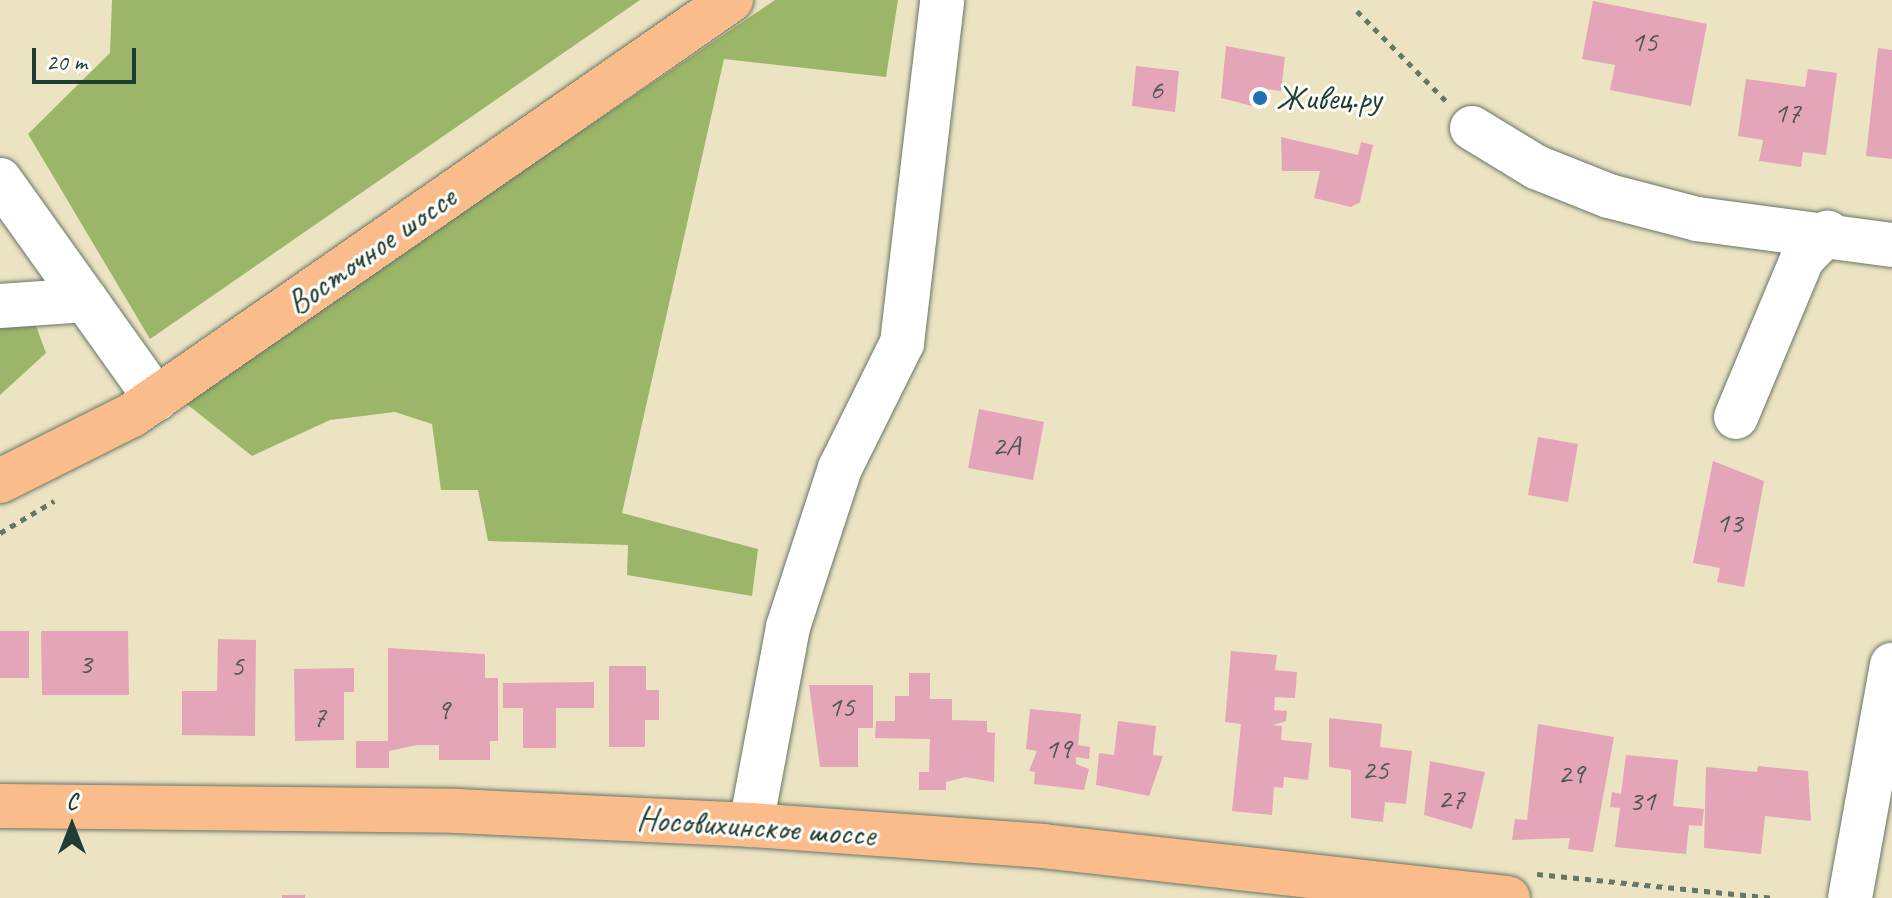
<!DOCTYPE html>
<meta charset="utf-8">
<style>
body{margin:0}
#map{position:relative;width:1892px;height:898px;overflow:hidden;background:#ece3c3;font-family:Caveat,sans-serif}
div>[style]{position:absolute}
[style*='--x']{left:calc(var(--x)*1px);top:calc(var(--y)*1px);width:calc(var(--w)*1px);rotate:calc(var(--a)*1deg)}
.forest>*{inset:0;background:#9bb668}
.building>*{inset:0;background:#e4a5b9}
.path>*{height:5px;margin-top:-2.5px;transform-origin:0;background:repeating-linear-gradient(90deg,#677766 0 6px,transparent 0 12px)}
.roads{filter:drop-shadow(0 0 2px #677766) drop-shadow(0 0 2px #677766)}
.minor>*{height:44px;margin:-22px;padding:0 22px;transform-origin:22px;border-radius:22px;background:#fff}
.major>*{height:44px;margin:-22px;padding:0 22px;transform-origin:22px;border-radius:22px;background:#fabc8b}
.dots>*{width:22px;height:22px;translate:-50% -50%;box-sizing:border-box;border:4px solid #fdfcf7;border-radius:50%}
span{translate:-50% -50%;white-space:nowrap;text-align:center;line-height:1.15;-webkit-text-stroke:6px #fdfcf7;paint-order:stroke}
.number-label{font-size:30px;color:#505755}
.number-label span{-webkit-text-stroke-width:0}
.poi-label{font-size:34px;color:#1f3d34}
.left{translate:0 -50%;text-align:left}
.street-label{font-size:34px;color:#1f3d34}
.north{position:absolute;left:32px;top:786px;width:80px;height:80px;-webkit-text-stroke:6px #fdfcf7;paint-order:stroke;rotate:0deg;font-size:22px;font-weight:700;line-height:32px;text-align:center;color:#1f3d34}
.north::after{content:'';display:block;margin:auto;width:28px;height:36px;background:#1f3d34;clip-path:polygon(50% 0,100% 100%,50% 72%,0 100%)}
.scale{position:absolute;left:32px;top:48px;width:104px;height:36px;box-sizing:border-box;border:4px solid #1f3d34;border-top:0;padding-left:10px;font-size:24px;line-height:28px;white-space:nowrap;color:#1f3d34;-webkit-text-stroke:6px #fdfcf7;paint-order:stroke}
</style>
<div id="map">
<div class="forest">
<div style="clip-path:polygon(112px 0,640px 0,150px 339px,28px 134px,110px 53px)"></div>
<div style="clip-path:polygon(775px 0,898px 0,886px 77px,724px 59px,622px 513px,758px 549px,752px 596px,627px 575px,628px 545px,488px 541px,478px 490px,441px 490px,432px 424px,395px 412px,330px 420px,252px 456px,183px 401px)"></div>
<div style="clip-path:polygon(36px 326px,46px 353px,0 395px,0 328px)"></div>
</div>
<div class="building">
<div style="clip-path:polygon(1593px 1px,1707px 24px,1691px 106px,1610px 90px,1615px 65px,1582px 59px)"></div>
<div style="clip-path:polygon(1226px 46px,1285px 57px,1281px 91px,1266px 89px,1264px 109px,1221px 98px)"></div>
<div style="clip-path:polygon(1878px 48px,1892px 50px,1892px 159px,1866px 156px)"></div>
<div style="clip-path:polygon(1136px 66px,1179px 71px,1175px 112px,1132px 106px)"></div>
<div style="clip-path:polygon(1808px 69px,1837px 73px,1826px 155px,1803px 152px,1801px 167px,1759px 161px,1763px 140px,1738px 136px,1746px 79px,1805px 87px)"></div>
<div style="clip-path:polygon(1281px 137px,1358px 155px,1361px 142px,1373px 145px,1360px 202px,1351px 207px,1314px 198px,1320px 171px,1282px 171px)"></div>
<div style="clip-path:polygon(979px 409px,1044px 422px,1033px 480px,968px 468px)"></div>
<div style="clip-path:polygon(1538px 437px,1578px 444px,1568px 502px,1528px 495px)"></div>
<div style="clip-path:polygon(1713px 461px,1764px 481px,1744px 587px,1717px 582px,1720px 568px,1693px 563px)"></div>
<div style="clip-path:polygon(0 631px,29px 631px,29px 678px,0 678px)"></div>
<div style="clip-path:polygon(41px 631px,128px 631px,129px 695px,42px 695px)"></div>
<div style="clip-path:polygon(218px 639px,256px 640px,255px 736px,182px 735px,182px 691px,217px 691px)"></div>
<div style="clip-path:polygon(388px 648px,485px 654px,485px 678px,498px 678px,498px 741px,490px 741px,490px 760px,439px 760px,439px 745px,417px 745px,389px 751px,389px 768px,356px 768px,356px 741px,388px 741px)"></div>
<div style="clip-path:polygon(1231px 651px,1277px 655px,1275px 670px,1297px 672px,1295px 698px,1275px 697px,1274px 710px,1287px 711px,1286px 721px,1273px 725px,1282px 726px,1281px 740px,1312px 743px,1308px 780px,1284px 777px,1283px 788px,1274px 787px,1272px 815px,1232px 811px,1241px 724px,1225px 722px)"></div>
<div style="clip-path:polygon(609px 666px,646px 666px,646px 690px,659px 690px,659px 720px,645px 720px,645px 747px,609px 747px)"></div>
<div style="clip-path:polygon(354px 668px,354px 692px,344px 692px,344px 740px,295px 741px,294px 669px)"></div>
<div style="clip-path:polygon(909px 673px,930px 673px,930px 699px,952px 699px,952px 720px,987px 721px,987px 732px,995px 733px,994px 782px,965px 777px,946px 782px,946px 790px,919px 790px,919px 772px,929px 772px,930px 739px,875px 738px,876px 721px,895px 721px,895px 696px,909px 696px)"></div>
<div style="clip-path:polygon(594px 682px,594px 708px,556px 708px,556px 748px,523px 748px,523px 708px,503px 708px,503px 683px)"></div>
<div style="clip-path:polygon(809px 685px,873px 685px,873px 728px,858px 728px,858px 767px,820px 767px)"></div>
<div style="clip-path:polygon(1030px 709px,1081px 714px,1078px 745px,1090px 747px,1089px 759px,1076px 757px,1076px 764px,1089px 769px,1084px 790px,1034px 784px,1035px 772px,1029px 771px,1037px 751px,1026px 749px)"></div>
<div style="clip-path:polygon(1329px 718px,1382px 724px,1380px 747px,1412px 751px,1406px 804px,1385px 802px,1383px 822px,1351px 818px,1351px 770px,1329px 767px)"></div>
<div style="clip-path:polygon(1118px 721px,1156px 726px,1153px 755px,1163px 756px,1149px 796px,1096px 785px,1099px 753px,1114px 755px)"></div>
<div style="clip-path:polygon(1538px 724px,1614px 737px,1593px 852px,1568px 849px,1570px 838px,1512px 840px,1515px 819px,1527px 820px)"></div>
<div style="clip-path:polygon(1626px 755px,1678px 760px,1673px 806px,1704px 809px,1702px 826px,1689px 825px,1686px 854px,1615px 847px,1620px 808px,1610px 807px,1612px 792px,1621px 794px)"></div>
<div style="clip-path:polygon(1430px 761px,1485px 772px,1472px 829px,1424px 815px)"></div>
<div style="clip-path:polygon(1758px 766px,1808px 771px,1811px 821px,1765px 816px,1761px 854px,1704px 848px,1706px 767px,1757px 772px)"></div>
<div style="clip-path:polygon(282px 895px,305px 895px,305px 898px,282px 898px)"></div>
</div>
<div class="path">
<div style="--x:1357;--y:11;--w:127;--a:45.3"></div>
<div style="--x:0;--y:533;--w:63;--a:-30.7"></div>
<div style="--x:1537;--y:874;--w:236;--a:5.8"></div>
</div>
<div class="roads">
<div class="minor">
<div style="--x:1472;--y:128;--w:75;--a:31.4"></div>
<div style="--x:1536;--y:167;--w:79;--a:21.7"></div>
<div style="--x:1609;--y:196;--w:91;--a:14.6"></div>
<div style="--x:1697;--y:219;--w:197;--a:7.6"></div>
<div style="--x:0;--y:180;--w:269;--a:54.5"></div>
<div style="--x:0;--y:306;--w:86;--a:-4"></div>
<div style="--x:1736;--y:417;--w:171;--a:-67.3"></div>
<div style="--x:1802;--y:259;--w:37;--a:-46"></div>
<div style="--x:751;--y:825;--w:201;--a:-79.4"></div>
<div style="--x:788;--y:627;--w:167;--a:-71.9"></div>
<div style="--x:840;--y:468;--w:140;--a:-63.6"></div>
<div style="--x:902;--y:343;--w:345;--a:-83.3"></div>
<div style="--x:1850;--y:898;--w:237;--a:-79.8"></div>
</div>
<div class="major">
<div style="--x:0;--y:481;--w:148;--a:-26.6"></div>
<div style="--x:132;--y:415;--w:729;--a:-34.72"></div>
<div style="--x:0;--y:806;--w:456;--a:0.6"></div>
<div style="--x:456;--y:811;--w:295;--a:2.7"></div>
<div style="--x:751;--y:825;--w:293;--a:4.1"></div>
<div style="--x:1043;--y:846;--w:468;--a:6.4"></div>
</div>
</div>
<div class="dots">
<div style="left:1260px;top:98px;background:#1f6fb2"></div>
</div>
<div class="number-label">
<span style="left:1644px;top:41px">15</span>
<span style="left:1156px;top:89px">6</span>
<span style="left:1787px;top:112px">17</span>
<span style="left:1006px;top:445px">2А</span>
<span style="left:1729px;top:522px">13</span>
<span style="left:85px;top:663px">3</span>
<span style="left:237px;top:665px">5</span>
<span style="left:841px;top:706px">15</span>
<span style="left:443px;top:709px">9</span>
<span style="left:319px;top:716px">7</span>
<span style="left:1058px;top:748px">19</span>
<span style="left:1375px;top:769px">25</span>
<span style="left:1571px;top:773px">29</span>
<span style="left:1451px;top:798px">27</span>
<span style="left:1642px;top:800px">31</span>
</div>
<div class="poi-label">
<span class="left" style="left:1276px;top:98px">Живец.ру</span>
</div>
<div class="street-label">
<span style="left:371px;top:250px;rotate:-35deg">Восточное шоссе</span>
<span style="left:756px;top:826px;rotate:4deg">Носовихинское шоссе</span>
</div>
<div class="north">С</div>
<div class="scale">20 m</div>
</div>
